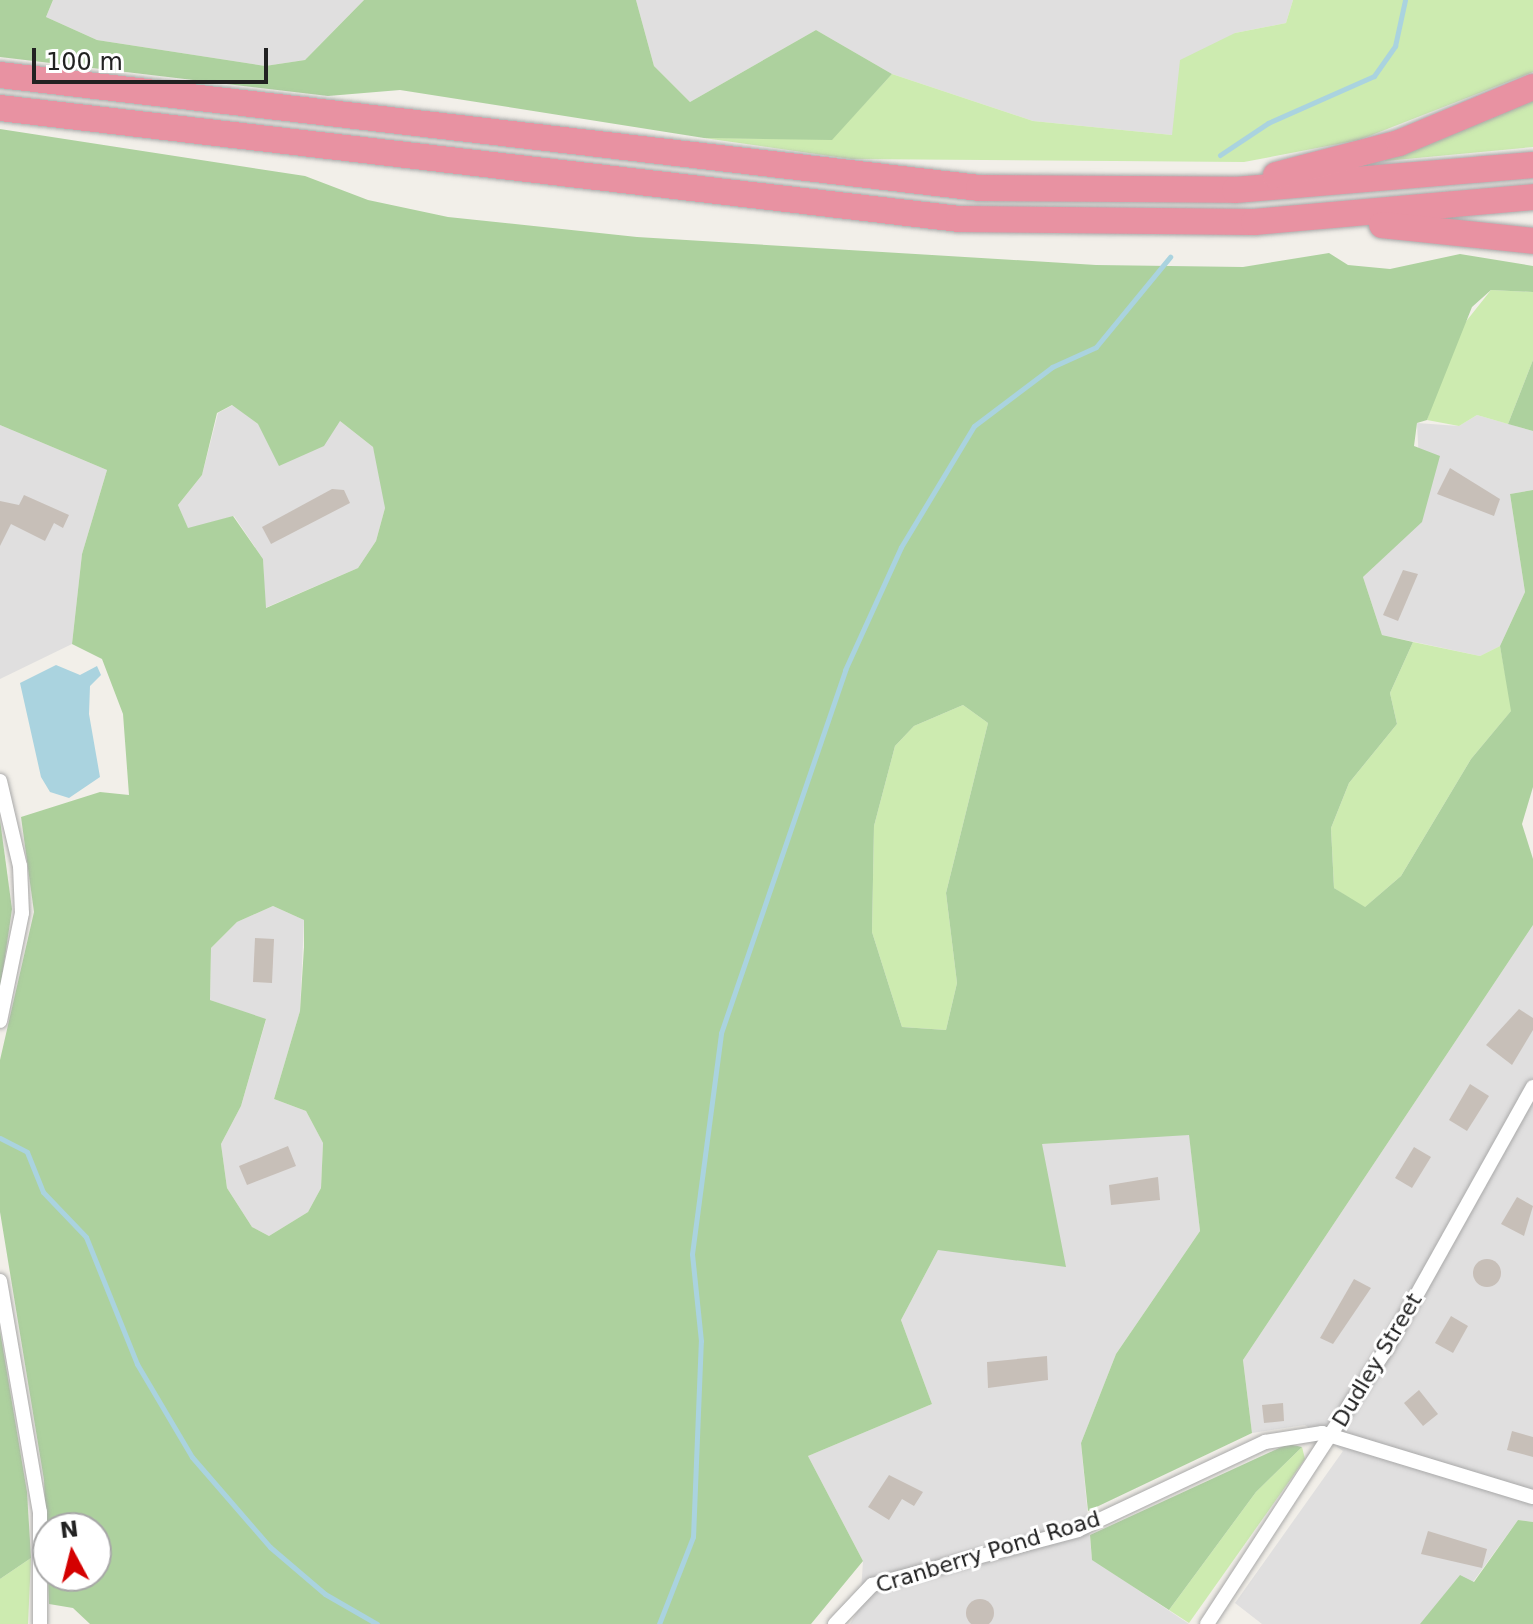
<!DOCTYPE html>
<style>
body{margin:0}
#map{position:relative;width:1533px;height:1624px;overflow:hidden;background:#f2efe9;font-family:"DejaVu Sans",sans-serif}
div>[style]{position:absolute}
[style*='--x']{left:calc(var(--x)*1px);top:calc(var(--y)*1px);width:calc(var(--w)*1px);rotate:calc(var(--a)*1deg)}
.residential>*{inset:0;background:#e0dfdf}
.grass>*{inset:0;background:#cdebb0}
.forest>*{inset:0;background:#add19e}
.water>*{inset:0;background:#aad3df}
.stream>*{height:5px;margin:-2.5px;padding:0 2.5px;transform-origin:2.5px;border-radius:2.5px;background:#aad3df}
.building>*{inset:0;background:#c7bfb8}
.round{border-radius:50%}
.roads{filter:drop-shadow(0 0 2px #a9a9a9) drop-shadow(0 0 2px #a9a9a9)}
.minor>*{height:14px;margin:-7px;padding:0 7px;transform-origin:7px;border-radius:7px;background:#fff}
.motorway>*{height:26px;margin:-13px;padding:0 13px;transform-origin:13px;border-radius:13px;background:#e892a2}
span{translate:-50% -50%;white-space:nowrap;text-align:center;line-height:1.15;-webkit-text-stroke:6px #fff;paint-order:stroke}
.street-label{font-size:22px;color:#222}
.north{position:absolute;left:32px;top:1512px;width:80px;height:80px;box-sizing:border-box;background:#fff;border:2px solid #a7a7a7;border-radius:50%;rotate:353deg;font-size:22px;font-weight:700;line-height:32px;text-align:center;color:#222}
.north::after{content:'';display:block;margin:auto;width:28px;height:36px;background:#d40000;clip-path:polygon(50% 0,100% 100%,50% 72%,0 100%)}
.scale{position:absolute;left:32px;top:48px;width:236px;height:36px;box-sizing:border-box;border:4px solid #222;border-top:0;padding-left:10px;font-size:24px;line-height:28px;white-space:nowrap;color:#222;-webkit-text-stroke:6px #fff;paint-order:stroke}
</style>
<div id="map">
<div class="residential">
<div style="clip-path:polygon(53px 0,364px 0,305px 60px,265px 66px,97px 40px,46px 17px)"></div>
<div style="clip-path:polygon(636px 0,1293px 0,1286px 23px,1235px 33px,1172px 135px,1033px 121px,892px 74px,816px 30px,690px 102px,654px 66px)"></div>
<div style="clip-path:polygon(233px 405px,258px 424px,340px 421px,373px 447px,382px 474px,385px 508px,376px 541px,358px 568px,265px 608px,263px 559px,234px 516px,188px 529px,178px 505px,202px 475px,218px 413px)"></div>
<div style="clip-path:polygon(1477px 415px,1533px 431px,1533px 490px,1510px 494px,1525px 592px,1500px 646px,1480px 656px,1382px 635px,1363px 577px,1422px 521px,1417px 423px,1459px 426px)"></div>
<div style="clip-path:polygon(0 425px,107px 470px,82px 554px,72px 644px,0 679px)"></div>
<div style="clip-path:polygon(273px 906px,304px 920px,300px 1011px,274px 1099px,306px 1111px,323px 1143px,321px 1188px,308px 1212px,269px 1236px,252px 1227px,227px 1188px,221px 1144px,241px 1106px,266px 1020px,210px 1000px,211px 948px,237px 922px)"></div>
<div style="clip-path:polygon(1533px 925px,1533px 1522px,1518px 1520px,1473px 1582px,1421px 1624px,1262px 1624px,1235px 1603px,1343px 1451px,1305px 1425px,1252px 1433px,1243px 1360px)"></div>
<div style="clip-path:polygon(1189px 1134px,1200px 1231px,1116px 1354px,1081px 1443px,1092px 1559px,1189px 1624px,850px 1624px,860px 1607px,863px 1561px,808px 1456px,932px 1404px,901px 1320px,938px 1250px,1041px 1144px)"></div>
</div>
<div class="grass">
<div style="clip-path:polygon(1293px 0,1533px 0,1533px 72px,1359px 140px,1244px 162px,851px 159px,704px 138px,832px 139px,892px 74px,1033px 121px,1172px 135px,1180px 60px,1235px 33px,1286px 23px)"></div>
<div style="clip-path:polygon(1533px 97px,1533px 147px,1385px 161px,1386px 158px)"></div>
<div style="clip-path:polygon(1491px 290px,1533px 292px,1533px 360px,1508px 424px,1477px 415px,1459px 426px,1427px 420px,1456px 334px)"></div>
<div style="clip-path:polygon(1413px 642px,1480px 656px,1500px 646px,1512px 710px,1471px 759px,1401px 876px,1364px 908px,1334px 888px,1331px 828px,1349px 783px,1397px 724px,1390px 693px)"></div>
<div style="clip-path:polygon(963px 705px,988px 723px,946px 893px,957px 983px,946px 1030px,902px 1027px,872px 932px,874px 826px,895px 746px,914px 726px)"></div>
<div style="clip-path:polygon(1302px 1447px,1305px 1459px,1189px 1623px,1169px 1610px,1256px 1492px)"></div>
<div style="clip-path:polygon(31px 1558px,28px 1624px,0 1624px,0 1579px)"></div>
</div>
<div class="forest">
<div style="clip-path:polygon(0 0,53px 0,46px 17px,97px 40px,265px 66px,305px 60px,364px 0,636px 0,654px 66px,690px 102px,816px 30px,892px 74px,832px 140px,704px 138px,400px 90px,328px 96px,0 57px)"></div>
<div style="clip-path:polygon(evenodd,0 129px,305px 176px,368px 200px,448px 217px,637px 237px,1096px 265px,1243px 267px,1329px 253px,1348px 265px,1390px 269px,1460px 254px,1533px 266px,1533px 292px,1491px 290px,1472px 307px,1427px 420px,1417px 423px,1414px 446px,1440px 456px,1422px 522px,1363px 577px,1382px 635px,1413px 642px,1390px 693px,1397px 724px,1349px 783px,1331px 828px,1334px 888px,1365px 907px,1401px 876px,1471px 759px,1511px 711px,1500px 646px,1525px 592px,1510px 494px,1533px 490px,1533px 787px,1522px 824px,1533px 859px,1533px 925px,1243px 1360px,1252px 1433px,1088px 1511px,1081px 1443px,1116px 1354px,1200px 1231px,1189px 1135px,1042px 1144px,1066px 1267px,938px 1250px,901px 1320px,932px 1404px,808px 1456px,863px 1561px,811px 1624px,90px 1624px,73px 1608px,49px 1604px,44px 1480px,0 1212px,0 1060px,34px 912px,21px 817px,100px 792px,129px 795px,123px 714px,102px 659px,72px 644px,82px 554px,107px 470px,0 425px,0 129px,232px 405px,258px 424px,279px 466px,324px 446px,340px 421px,373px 447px,385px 508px,376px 541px,358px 568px,266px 608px,263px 559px,233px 516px,188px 528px,178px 505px,202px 475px,217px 413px,232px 405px,0 129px,963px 705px,988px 723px,946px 893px,957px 983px,946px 1030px,902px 1027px,872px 932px,874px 826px,895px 746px,914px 726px,963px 705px,0 129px,273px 906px,304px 920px,304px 947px,300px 1011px,274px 1099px,306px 1111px,323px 1143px,321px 1188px,308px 1212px,269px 1236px,252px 1227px,227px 1188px,221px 1144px,241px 1106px,266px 1019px,210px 1000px,211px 948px,237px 922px,273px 906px,0 129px,48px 1528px,96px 1528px,96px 1576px,48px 1576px,48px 1528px)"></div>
<div style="clip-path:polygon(1533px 360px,1533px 431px,1508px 424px)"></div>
<div style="clip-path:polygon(0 820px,12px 909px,0 991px)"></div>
<div style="clip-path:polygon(0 1331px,27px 1492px,31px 1558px,0 1579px)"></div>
<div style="clip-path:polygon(1288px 1444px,1302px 1447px,1256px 1492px,1169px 1610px,1092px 1560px,1090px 1535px)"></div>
<div style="clip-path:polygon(1518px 1520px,1533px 1522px,1533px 1624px,1420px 1624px,1460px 1575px,1474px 1582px)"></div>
</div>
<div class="water">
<div style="clip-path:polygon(56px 665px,80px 675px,97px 666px,101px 675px,90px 686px,89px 714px,100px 777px,69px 798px,50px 792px,41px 777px,20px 683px)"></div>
</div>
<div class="stream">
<div style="--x:1220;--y:155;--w:58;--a:-33.7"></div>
<div style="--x:1268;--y:123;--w:116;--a:-23.9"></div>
<div style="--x:1374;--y:76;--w:37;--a:-55"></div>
<div style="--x:1395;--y:46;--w:47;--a:-77.7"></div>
<div style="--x:0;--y:1138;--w:30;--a:27"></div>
<div style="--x:27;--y:1152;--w:43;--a:68.2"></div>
<div style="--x:43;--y:1192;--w:62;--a:46.3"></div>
<div style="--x:86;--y:1237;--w:137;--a:68.1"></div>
<div style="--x:137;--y:1364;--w:108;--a:59.4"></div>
<div style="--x:192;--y:1457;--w:119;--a:49.1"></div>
<div style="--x:270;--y:1547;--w:72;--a:40.5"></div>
<div style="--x:325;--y:1594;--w:60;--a:30"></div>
<div style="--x:659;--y:1624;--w:93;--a:-68.7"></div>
<div style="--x:693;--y:1537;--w:196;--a:-87.7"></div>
<div style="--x:701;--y:1341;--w:87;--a:-95.9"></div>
<div style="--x:692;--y:1254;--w:223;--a:-82.5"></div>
<div style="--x:721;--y:1033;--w:384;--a:-71.1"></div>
<div style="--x:845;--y:670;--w:135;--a:-65.5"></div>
<div style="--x:901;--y:547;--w:141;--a:-58.9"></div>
<div style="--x:974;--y:426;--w:98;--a:-37.1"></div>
<div style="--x:1052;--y:367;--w:48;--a:-24.4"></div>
<div style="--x:1096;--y:347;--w:117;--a:-50.6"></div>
</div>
<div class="building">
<div style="clip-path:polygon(1450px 468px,1500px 499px,1494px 516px,1437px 494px)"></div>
<div style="clip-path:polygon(332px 489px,344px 490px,350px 503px,271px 544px,262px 527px)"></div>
<div style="clip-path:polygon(24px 495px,69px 515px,63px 528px,54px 523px,45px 541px,11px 524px,0 546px,0 501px,19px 505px)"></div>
<div style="clip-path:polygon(1403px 570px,1418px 574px,1398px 621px,1383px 615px)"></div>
<div style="clip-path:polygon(255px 938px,274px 939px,272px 983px,253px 982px)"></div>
<div style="clip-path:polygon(1519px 1009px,1533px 1018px,1533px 1030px,1512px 1065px,1486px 1045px)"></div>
<div style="clip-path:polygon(1470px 1084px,1489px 1096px,1467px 1131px,1449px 1120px)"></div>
<div style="clip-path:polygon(288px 1146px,296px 1166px,247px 1185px,239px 1166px)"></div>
<div style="clip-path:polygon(1414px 1147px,1431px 1157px,1412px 1188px,1395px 1178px)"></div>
<div style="clip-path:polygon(1158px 1177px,1160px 1200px,1111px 1205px,1109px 1185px)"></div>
<div style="clip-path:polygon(1517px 1197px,1533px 1206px,1524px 1236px,1501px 1224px)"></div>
<div class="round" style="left:1473px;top:1259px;width:28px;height:28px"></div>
<div style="clip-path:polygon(1354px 1279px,1371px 1288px,1333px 1344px,1320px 1338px)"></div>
<div style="clip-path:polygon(1451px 1316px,1468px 1326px,1453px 1353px,1435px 1343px)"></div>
<div style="clip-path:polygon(1047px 1356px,1048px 1380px,988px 1388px,987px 1362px)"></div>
<div style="clip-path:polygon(1419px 1390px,1438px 1414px,1423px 1426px,1404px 1403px)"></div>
<div style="clip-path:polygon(1283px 1403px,1284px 1421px,1264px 1423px,1262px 1405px)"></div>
<div style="clip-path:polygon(1512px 1431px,1533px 1437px,1533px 1457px,1507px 1450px)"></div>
<div style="clip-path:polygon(889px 1475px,923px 1492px,914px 1506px,902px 1499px,889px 1520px,868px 1507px)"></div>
<div style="clip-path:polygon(1428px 1531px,1487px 1549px,1482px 1568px,1421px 1554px)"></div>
<div class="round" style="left:966px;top:1599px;width:28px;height:28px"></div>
</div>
<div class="roads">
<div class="minor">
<div style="--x:0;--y:781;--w:87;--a:76.8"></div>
<div style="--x:20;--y:866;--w:47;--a:87.6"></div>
<div style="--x:22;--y:913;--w:110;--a:101.5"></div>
<div style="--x:0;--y:1281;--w:234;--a:80.2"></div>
<div style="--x:40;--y:1512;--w:112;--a:90"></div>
<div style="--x:835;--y:1624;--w:54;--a:-46.5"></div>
<div style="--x:872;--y:1585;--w:213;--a:-14.9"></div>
<div style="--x:1078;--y:1530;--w:207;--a:-25.2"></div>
<div style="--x:1265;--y:1442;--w:58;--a:-9"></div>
<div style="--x:1322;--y:1433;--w:220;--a:16.9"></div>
<div style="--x:1207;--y:1624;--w:330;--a:-56.9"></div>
<div style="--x:1387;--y:1348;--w:299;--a:-60.8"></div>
</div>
<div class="motorway">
<div style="--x:0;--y:75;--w:985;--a:6.58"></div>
<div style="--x:979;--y:188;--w:256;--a:0.4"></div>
<div style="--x:1235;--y:190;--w:299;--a:-4.8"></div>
<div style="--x:0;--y:108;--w:965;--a:6.6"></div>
<div style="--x:959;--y:219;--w:295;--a:0.6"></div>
<div style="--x:1254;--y:222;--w:280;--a:-5.1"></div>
<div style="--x:1276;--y:175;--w:127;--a:-14.6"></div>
<div style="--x:1399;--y:143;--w:145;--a:-22.7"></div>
<div style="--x:1382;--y:225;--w:152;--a:6"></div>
</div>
</div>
<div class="street-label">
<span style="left:1377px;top:1360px;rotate:-59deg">Dudley Street</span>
<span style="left:988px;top:1552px;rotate:-17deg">Cranberry Pond Road</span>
</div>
<div class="north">N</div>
<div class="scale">100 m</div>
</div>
